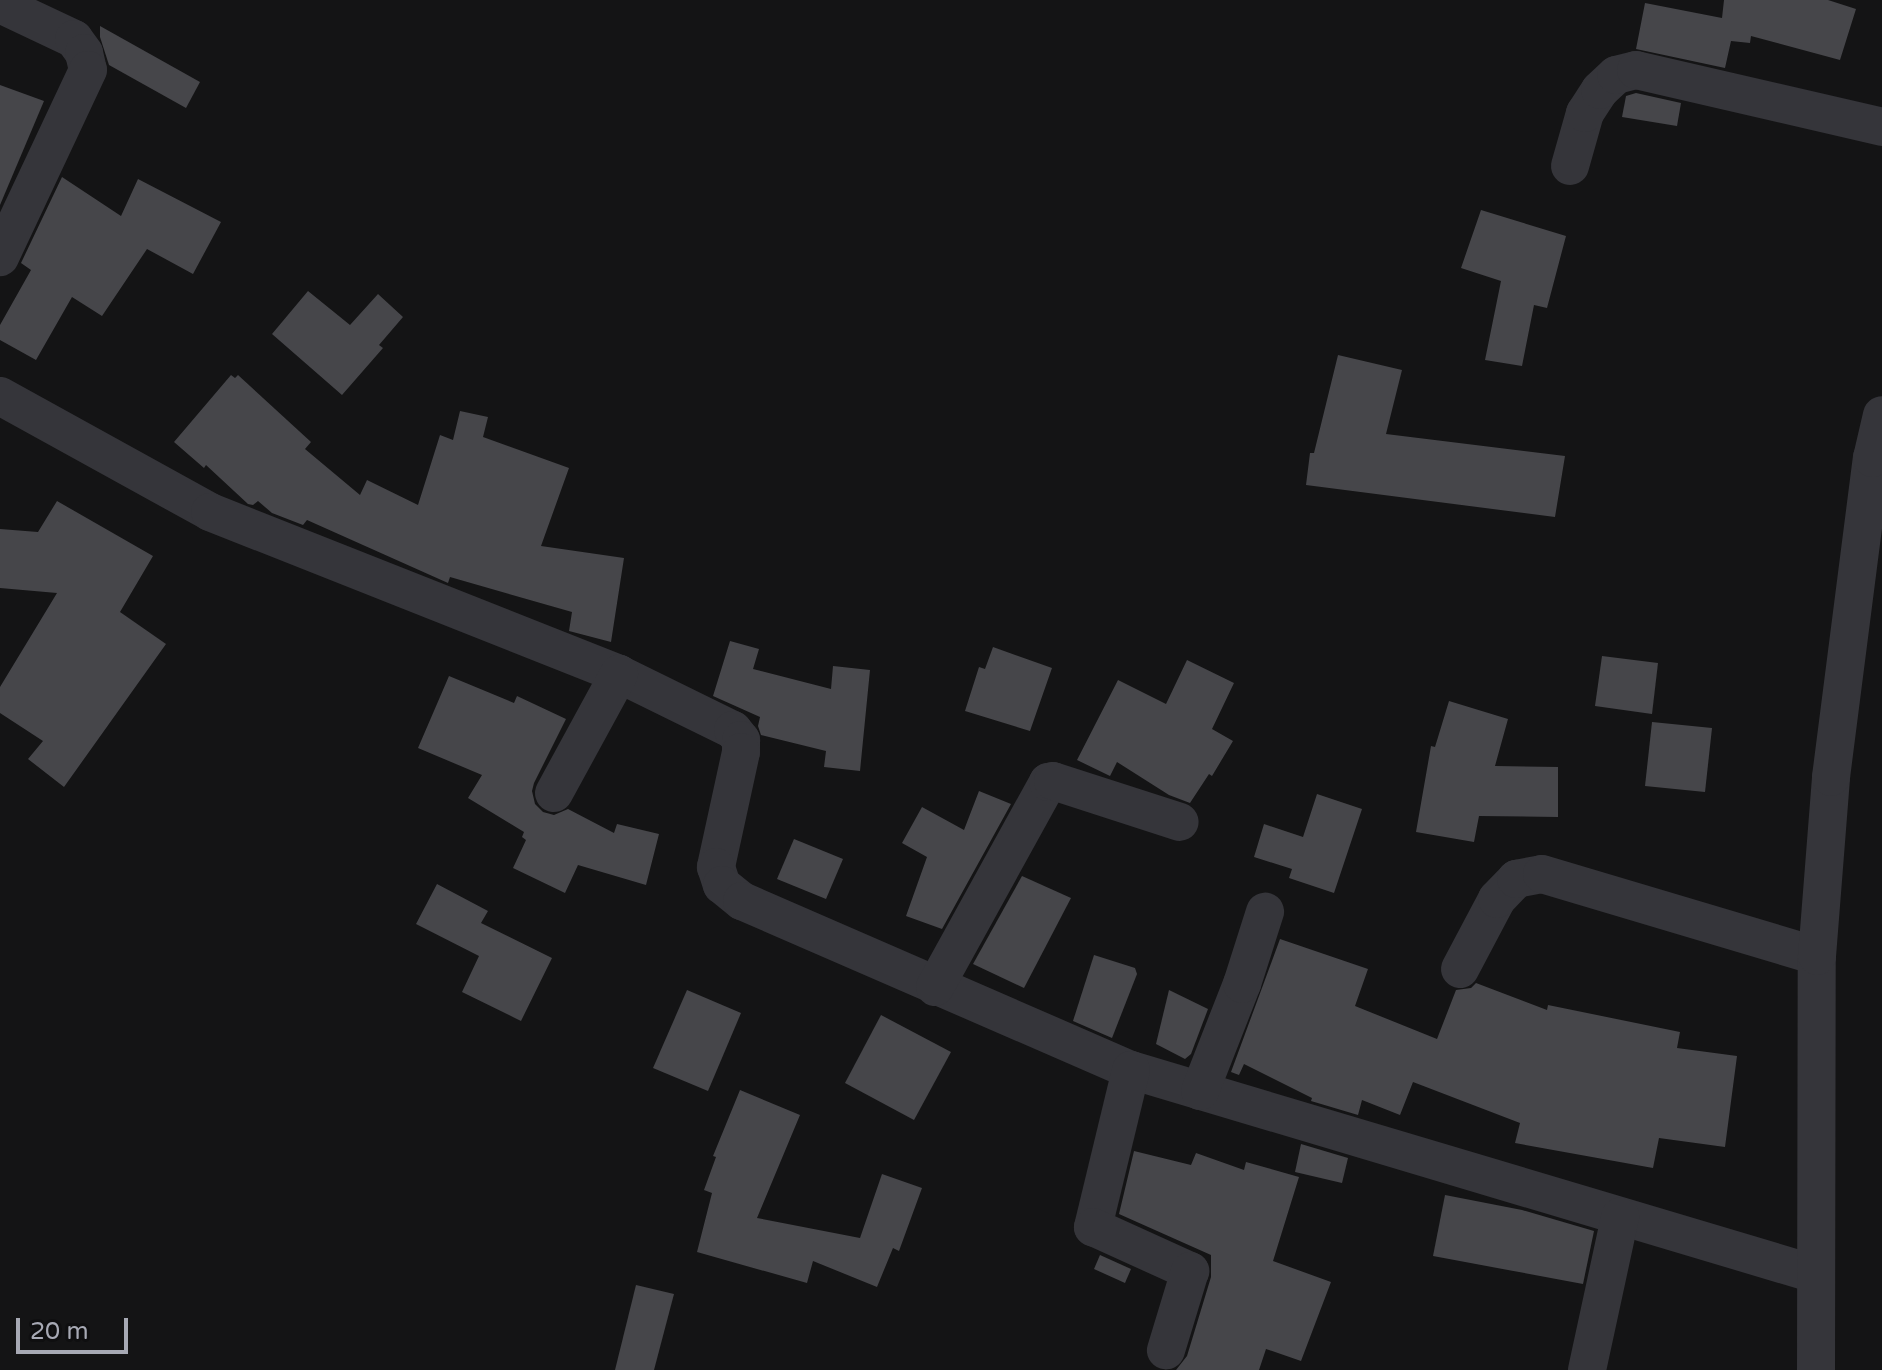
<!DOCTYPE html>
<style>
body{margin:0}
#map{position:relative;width:1882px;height:1370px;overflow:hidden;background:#141415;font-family:"Varela Round",sans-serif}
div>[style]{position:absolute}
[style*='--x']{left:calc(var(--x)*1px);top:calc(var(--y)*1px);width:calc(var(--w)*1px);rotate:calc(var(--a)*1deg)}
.building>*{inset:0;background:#46464a}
.minor>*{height:38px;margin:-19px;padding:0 19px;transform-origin:19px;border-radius:19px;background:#35353a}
span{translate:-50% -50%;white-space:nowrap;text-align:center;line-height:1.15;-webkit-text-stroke:7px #0f0f10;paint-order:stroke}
.scale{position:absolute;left:16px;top:1318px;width:112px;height:36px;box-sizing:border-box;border:4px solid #a7a9b4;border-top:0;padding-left:10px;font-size:24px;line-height:28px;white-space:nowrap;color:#a7a9b4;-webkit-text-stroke:6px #0f0f10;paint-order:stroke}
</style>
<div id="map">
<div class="building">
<div style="clip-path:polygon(1724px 0,1828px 0,1856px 9px,1840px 60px,1751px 36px,1750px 43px,1731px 41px,1725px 68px,1636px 49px,1645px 3px,1722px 18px)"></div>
<div style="clip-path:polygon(100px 26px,200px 82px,186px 108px,109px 65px,100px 37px)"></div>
<div style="clip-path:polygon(0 85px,44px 101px,0 205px)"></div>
<div style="clip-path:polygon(1636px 93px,1681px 103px,1677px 126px,1622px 117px,1626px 96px)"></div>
<div style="clip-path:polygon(62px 177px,121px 216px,138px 179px,221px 222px,193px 274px,147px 249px,102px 316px,72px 297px,36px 360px,0 340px,0 325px,31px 270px,21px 263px)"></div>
<div style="clip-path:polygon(1481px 210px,1566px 236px,1547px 308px,1534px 305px,1522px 366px,1485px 360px,1501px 281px,1461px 268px)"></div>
<div style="clip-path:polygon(308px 291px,350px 325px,378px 294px,403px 317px,379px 345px,383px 348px,342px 395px,272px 334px)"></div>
<div style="clip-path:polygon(1338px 355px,1402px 370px,1386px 434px,1565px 456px,1555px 517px,1306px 485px,1310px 453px,1314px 453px)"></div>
<div style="clip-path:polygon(231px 375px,235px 378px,238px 375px,311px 442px,305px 449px,360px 495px,367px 480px,418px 505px,440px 435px,453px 440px,460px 411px,488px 417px,483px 437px,569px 468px,541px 546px,624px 558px,611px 642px,569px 631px,572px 612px,450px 577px,448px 583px,307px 520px,303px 525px,272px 513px,258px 501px,253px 505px,248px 504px,206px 465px,204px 468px,174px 442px)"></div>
<div style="clip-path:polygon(57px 501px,153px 556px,120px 612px,166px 644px,64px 787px,28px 759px,43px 741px,0 713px,0 687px,57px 593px,0 588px,0 529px,38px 532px)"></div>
<div style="clip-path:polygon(730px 641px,759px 649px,753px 669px,831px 689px,833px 666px,870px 670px,860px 771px,824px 767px,826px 751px,761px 735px,758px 726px,760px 717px,713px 696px)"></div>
<div style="clip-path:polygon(993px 647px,1052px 668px,1030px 731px,965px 711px,979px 667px,985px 669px)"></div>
<div style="clip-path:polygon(1602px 656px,1658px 663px,1652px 714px,1595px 706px)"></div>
<div style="clip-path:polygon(1187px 660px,1234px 683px,1212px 729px,1233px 741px,1212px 776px,1209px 774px,1190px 803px,1169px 795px,1117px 762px,1110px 776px,1077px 760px,1118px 680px,1166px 704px)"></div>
<div style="clip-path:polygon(449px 676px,514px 703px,517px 696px,566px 719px,534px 783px,532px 791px,535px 804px,543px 812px,554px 815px,568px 809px,614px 833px,617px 824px,659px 834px,646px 885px,578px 865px,565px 893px,513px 868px,526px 840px,522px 837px,524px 832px,468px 798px,482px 775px,418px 748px)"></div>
<div style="clip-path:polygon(1449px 701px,1508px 719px,1495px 766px,1558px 767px,1558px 817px,1479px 816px,1474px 842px,1416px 832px,1431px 746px,1435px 747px)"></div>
<div style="clip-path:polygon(1652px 722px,1712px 728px,1705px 792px,1645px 786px)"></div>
<div style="clip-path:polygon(979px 791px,1011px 804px,942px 929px,906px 916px,927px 857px,902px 843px,922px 807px,964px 830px)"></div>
<div style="clip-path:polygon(1317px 794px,1362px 809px,1334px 893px,1289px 878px,1292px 869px,1254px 857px,1264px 824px,1303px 837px)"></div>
<div style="clip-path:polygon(794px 839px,843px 859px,826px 899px,777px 879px)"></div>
<div style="clip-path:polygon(1022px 876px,1071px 898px,1024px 988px,973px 964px)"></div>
<div style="clip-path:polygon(437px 884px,488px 911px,481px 923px,552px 958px,521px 1021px,462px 992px,479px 956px,416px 924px)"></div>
<div style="clip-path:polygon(1280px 939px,1368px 969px,1355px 1006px,1437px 1039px,1456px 990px,1471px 988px,1476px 983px,1547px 1010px,1548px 1005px,1680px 1032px,1677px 1048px,1737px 1056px,1725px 1147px,1659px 1138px,1653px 1168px,1515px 1143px,1520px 1123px,1413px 1082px,1400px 1115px,1362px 1100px,1358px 1115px,1311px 1101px,1312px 1098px,1244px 1064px,1239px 1075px,1231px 1072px)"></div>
<div style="clip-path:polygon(1094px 955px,1135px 968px,1137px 974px,1112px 1038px,1073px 1021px)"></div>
<div style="clip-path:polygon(687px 990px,741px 1013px,708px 1091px,653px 1068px)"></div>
<div style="clip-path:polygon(1169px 990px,1208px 1009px,1191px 1054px,1185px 1059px,1156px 1044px)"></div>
<div style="clip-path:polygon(881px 1015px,951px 1052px,914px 1120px,845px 1083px)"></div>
<div style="clip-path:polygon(740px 1090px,800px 1115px,757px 1218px,860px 1238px,882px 1174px,922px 1188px,899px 1251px,893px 1248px,877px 1287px,813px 1261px,807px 1283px,697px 1252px,712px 1193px,704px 1190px,716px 1157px,713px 1156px)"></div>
<div style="clip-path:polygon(1301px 1144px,1348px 1158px,1342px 1183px,1295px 1172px)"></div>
<div style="clip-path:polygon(1134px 1151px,1191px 1165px,1196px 1153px,1244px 1170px,1246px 1162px,1299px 1177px,1273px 1261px,1331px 1282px,1301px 1361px,1266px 1349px,1259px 1370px,1176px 1370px,1187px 1356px,1211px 1277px,1211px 1255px,1119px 1214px)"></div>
<div style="clip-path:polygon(1445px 1195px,1522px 1210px,1594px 1231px,1583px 1284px,1433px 1256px)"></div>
<div style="clip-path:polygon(1100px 1255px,1131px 1269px,1125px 1283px,1094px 1269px)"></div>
<div style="clip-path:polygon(636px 1285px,674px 1294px,654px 1370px,615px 1370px)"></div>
</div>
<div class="minor">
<div style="--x:0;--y:4;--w:82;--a:25.3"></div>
<div style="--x:74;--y:39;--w:17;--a:54"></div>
<div style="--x:84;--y:53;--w:17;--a:77"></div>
<div style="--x:88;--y:70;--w:207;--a:115.2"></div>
<div style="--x:1570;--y:166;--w:55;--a:-74.2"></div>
<div style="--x:1585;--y:113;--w:27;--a:-57"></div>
<div style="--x:1600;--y:90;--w:22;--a:-43"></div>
<div style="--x:1616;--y:75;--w:21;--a:-14"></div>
<div style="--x:1636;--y:70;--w:253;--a:13"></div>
<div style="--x:0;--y:396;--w:240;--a:28.9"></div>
<div style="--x:210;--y:512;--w:440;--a:21.6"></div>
<div style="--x:619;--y:674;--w:127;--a:26.2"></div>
<div style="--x:733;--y:730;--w:13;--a:51"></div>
<div style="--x:741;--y:740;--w:12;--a:90"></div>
<div style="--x:741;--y:752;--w:118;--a:102.3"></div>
<div style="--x:716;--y:867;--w:19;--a:72"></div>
<div style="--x:722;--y:885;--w:26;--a:39"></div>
<div style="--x:742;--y:901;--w:424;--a:23.5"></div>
<div style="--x:1131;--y:1070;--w:714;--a:16.61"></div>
<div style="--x:554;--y:793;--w:136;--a:-61.4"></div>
<div style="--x:1460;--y:969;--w:79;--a:-62.1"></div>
<div style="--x:1497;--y:899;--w:28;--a:-46"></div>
<div style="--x:1516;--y:879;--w:26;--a:-11"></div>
<div style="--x:1542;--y:874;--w:287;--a:16.6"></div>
<div style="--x:935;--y:987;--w:234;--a:-61.1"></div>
<div style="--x:1048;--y:782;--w:5;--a:-11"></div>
<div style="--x:1053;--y:781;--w:133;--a:17.9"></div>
<div style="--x:1131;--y:1070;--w:162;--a:103.6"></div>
<div style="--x:1093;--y:1227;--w:107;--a:24.4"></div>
<div style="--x:1190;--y:1271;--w:83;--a:106.9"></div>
<div style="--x:1200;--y:1091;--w:115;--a:-68.6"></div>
<div style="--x:1242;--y:984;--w:76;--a:-72.3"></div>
<div style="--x:1587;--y:1370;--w:157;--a:-77.8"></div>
<div style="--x:1816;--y:1370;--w:414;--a:-89.9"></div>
<div style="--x:1817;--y:956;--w:180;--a:-85.5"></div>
<div style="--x:1831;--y:777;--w:322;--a:-82.7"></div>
<div style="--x:1872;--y:458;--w:44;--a:-76.9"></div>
</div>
<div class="scale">20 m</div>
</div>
